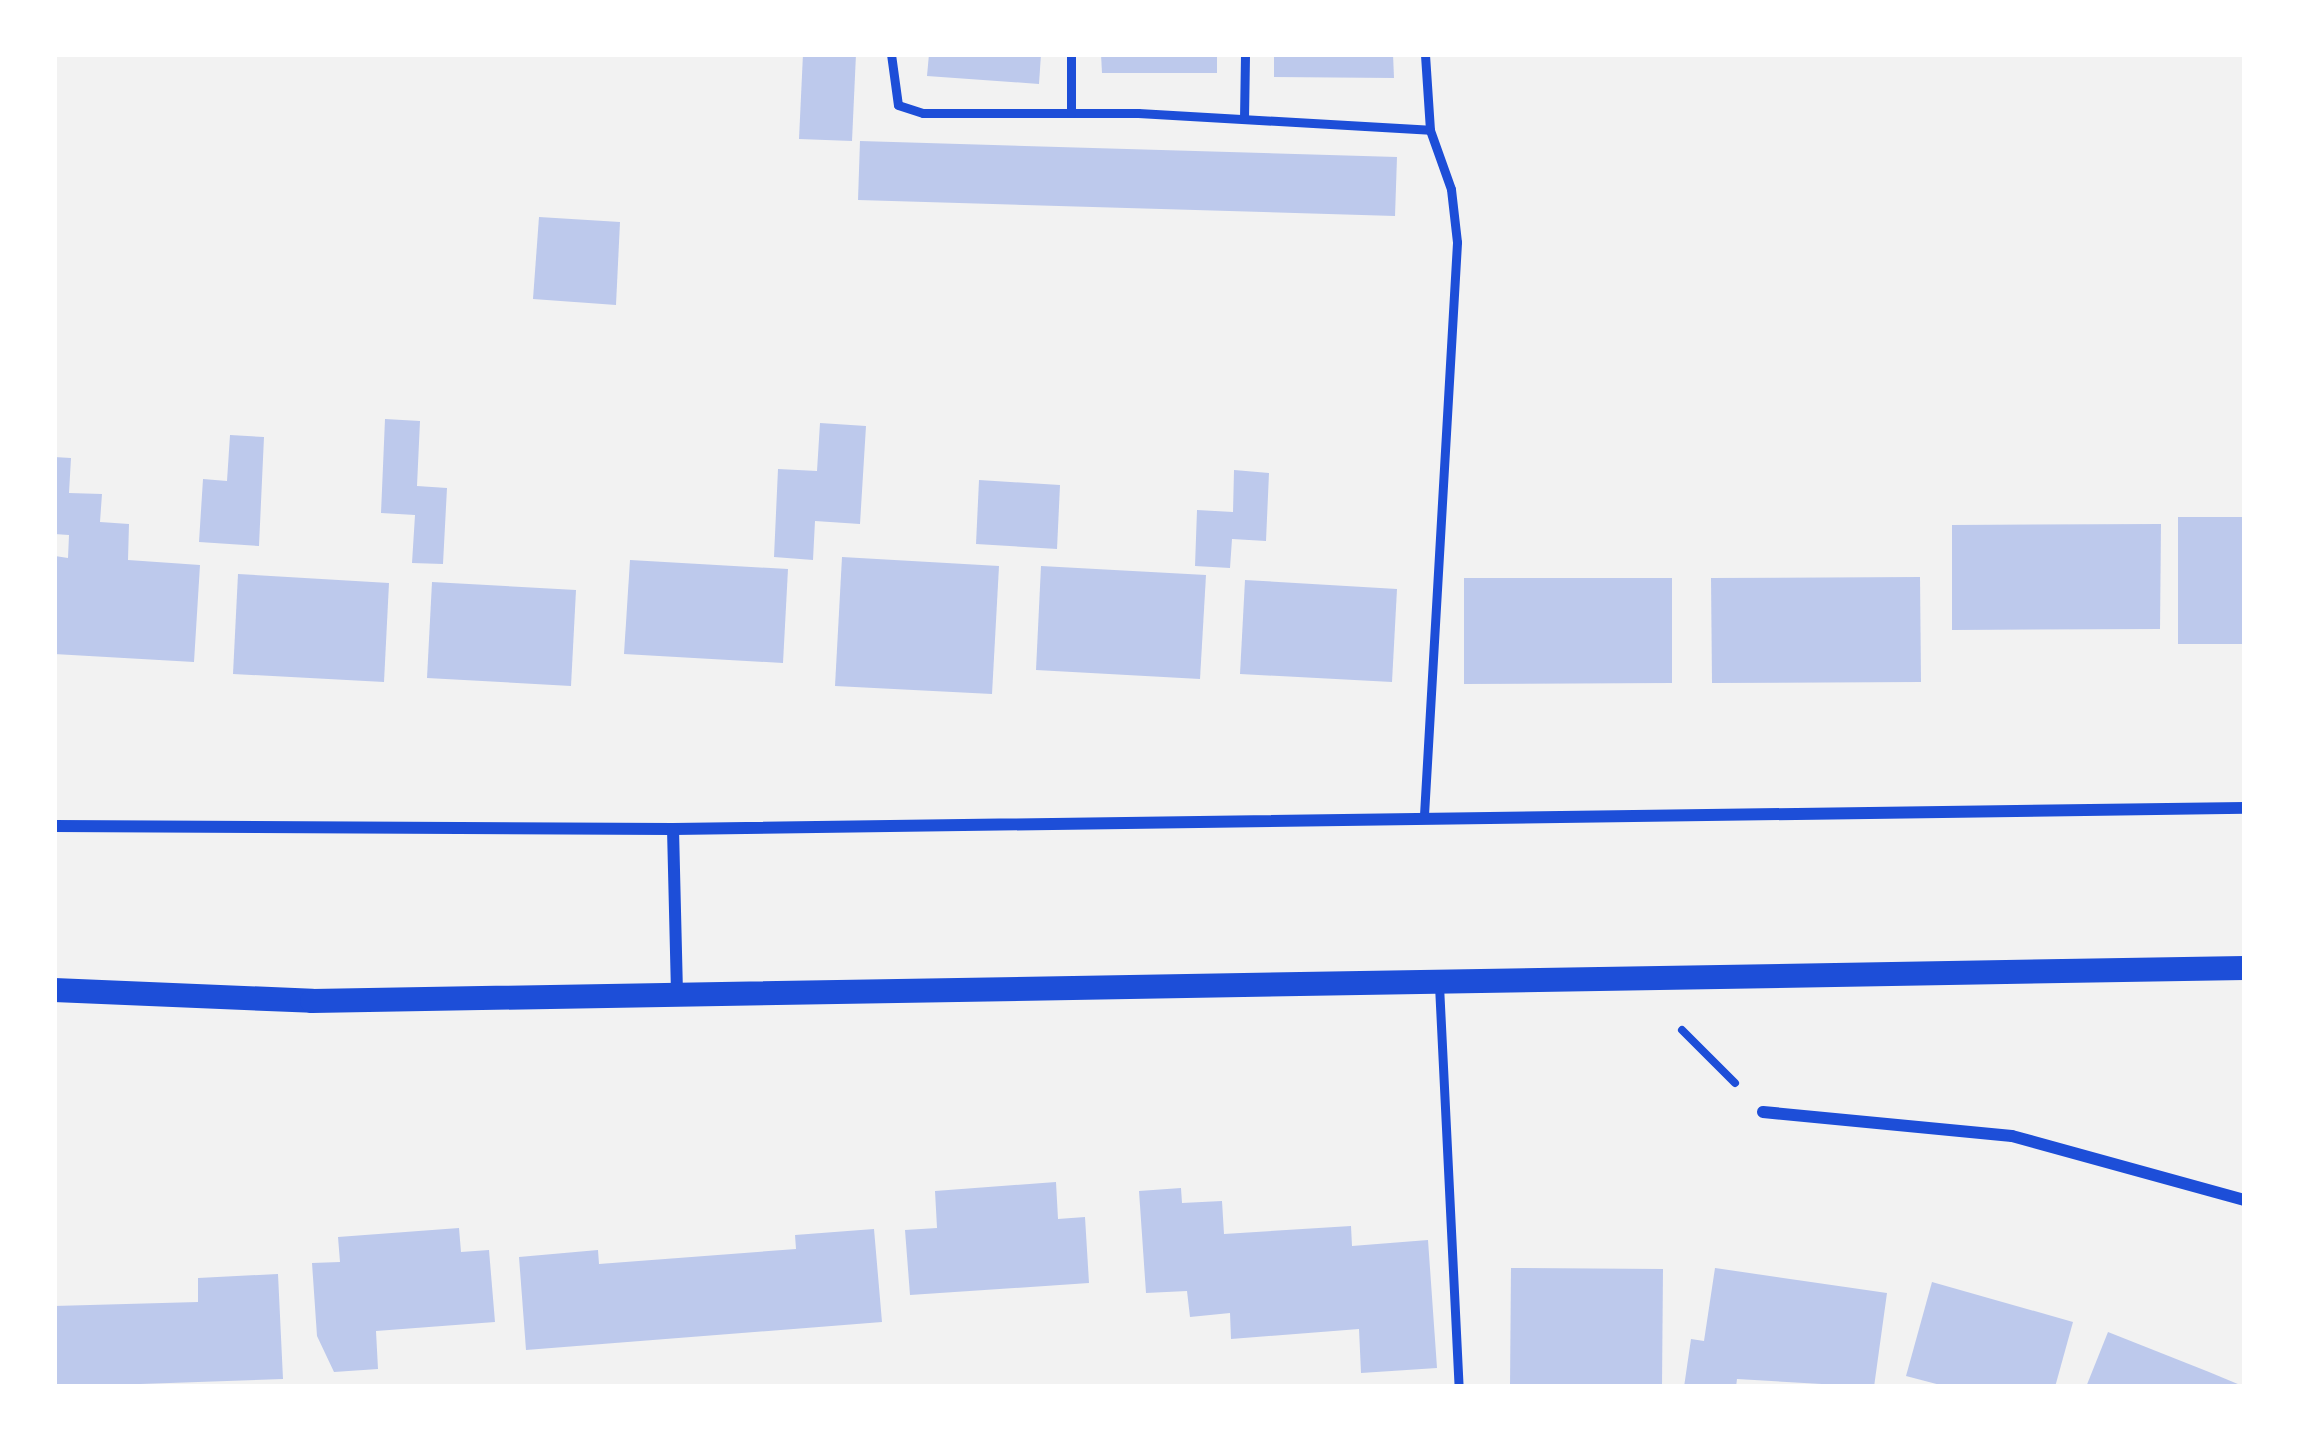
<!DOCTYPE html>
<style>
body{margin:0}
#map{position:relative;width:2299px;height:1441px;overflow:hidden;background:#f2f2f2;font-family:"Asap Condensed",sans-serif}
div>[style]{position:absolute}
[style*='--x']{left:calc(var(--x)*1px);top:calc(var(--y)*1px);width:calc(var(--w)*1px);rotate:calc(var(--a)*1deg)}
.building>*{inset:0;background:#bdc9ec}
.path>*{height:8px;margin:-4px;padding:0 4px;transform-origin:4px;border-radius:4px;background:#1d4ed8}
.service>*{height:9px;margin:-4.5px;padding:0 4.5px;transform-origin:4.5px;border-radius:4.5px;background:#1d4ed8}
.minor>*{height:12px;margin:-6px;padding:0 6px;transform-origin:6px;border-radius:6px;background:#1d4ed8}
.secondary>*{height:24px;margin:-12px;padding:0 12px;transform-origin:12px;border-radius:12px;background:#1d4ed8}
span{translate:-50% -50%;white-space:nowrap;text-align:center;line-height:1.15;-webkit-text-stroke:10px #fff;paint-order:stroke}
.frame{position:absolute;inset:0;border:57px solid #fff;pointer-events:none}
</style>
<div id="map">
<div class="building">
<div style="clip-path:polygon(803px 54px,856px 54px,852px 141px,799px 139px)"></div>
<div style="clip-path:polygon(929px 54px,1041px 54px,1039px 84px,927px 76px)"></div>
<div style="clip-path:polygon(1101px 54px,1217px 54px,1217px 73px,1102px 73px)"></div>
<div style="clip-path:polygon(1274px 54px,1393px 54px,1394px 78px,1274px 77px)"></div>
<div style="clip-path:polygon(860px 141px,1397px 157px,1395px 216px,858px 200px)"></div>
<div style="clip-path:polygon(539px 217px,620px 222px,616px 305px,533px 299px)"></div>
<div style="clip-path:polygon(385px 419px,420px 421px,417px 486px,447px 488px,443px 564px,412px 563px,415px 515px,381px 513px)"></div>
<div style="clip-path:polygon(820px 423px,866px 426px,860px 524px,815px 521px,813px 560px,774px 557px,778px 469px,817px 471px)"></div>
<div style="clip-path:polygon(230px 435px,264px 437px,259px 546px,199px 542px,203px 479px,227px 481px)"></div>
<div style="clip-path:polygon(54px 457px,71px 458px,69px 493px,102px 494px,100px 522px,129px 524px,128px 560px,200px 565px,194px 662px,54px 654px,55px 556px,68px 558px,69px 535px,54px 534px)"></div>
<div style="clip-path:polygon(1234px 470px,1269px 473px,1266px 541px,1232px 539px,1230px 568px,1195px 566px,1197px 510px,1233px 512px)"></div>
<div style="clip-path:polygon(979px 480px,1060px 485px,1057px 549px,976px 544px)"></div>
<div style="clip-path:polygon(2178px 517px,2245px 517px,2245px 644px,2178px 644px)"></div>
<div style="clip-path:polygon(2161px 524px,2160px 629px,1952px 630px,1952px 525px)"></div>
<div style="clip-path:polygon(842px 557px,999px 566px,992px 694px,835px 686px)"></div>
<div style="clip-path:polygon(630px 560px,788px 569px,783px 663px,624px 654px)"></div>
<div style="clip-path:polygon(1041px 566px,1206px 575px,1200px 679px,1036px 670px)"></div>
<div style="clip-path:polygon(238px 574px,389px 583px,384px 682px,233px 674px)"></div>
<div style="clip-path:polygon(1920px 577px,1921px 682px,1712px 683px,1711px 578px)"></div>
<div style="clip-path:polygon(1464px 578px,1672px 578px,1672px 683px,1464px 684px)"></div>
<div style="clip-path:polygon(1245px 580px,1397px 589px,1392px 682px,1240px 674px)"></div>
<div style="clip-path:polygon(432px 582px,576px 590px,571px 686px,427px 678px)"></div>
<div style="clip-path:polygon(1056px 1182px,1058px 1219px,1085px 1217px,1089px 1283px,910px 1295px,905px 1230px,937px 1228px,935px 1191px)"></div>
<div style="clip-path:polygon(1181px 1188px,1182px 1203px,1222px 1201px,1224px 1234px,1351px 1226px,1352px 1246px,1428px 1240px,1437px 1368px,1361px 1373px,1359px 1329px,1231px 1339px,1230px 1313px,1190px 1317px,1187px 1291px,1146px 1293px,1139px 1191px)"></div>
<div style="clip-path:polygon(459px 1228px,461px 1252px,489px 1250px,495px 1322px,376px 1331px,378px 1369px,334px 1372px,317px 1336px,312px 1263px,340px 1262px,338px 1237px)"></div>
<div style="clip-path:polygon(874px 1229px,882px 1322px,526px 1350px,519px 1257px,598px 1250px,599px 1264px,796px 1249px,795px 1235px)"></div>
<div style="clip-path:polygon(1511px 1268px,1663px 1269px,1662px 1387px,1510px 1387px)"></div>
<div style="clip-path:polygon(1715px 1268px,1887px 1293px,1874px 1387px,1737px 1379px,1736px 1387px,1684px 1387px,1691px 1339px,1704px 1341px)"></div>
<div style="clip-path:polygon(278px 1274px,283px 1379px,54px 1387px,54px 1306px,198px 1302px,198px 1278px)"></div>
<div style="clip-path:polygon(1932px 1282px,2073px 1322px,2055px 1387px,1948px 1387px,1906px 1376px)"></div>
<div style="clip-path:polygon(2108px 1332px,2209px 1372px,2245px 1387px,2086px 1387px)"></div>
</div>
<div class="path">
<div style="--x:1682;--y:1030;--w:75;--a:45"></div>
</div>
<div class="service">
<div style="--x:891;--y:54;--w:51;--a:82.2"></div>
<div style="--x:898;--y:105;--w:26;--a:18"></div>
<div style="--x:923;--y:113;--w:215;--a:0"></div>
<div style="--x:1138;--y:113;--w:292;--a:3.3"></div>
<div style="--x:1071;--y:113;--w:59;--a:-90"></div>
<div style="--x:1244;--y:119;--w:65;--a:-89.1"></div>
<div style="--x:1424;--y:815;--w:574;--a:-86.7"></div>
<div style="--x:1457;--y:242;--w:53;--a:-96.5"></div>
<div style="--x:1451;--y:189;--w:63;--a:-109.6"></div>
<div style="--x:1430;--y:130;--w:76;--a:-93.8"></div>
<div style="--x:1439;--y:985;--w:402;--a:87.2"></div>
</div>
<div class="minor">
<div style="--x:54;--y:826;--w:619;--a:0.28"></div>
<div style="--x:673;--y:829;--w:1572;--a:-0.77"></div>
<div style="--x:673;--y:829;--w:161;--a:88.6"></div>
<div style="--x:1763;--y:1112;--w:250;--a:5.5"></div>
<div style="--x:2012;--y:1136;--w:242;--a:15.4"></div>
</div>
<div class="secondary">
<div style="--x:54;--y:990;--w:258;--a:2.4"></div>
<div style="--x:312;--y:1001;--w:1933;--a:-0.98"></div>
</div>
<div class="frame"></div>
</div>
